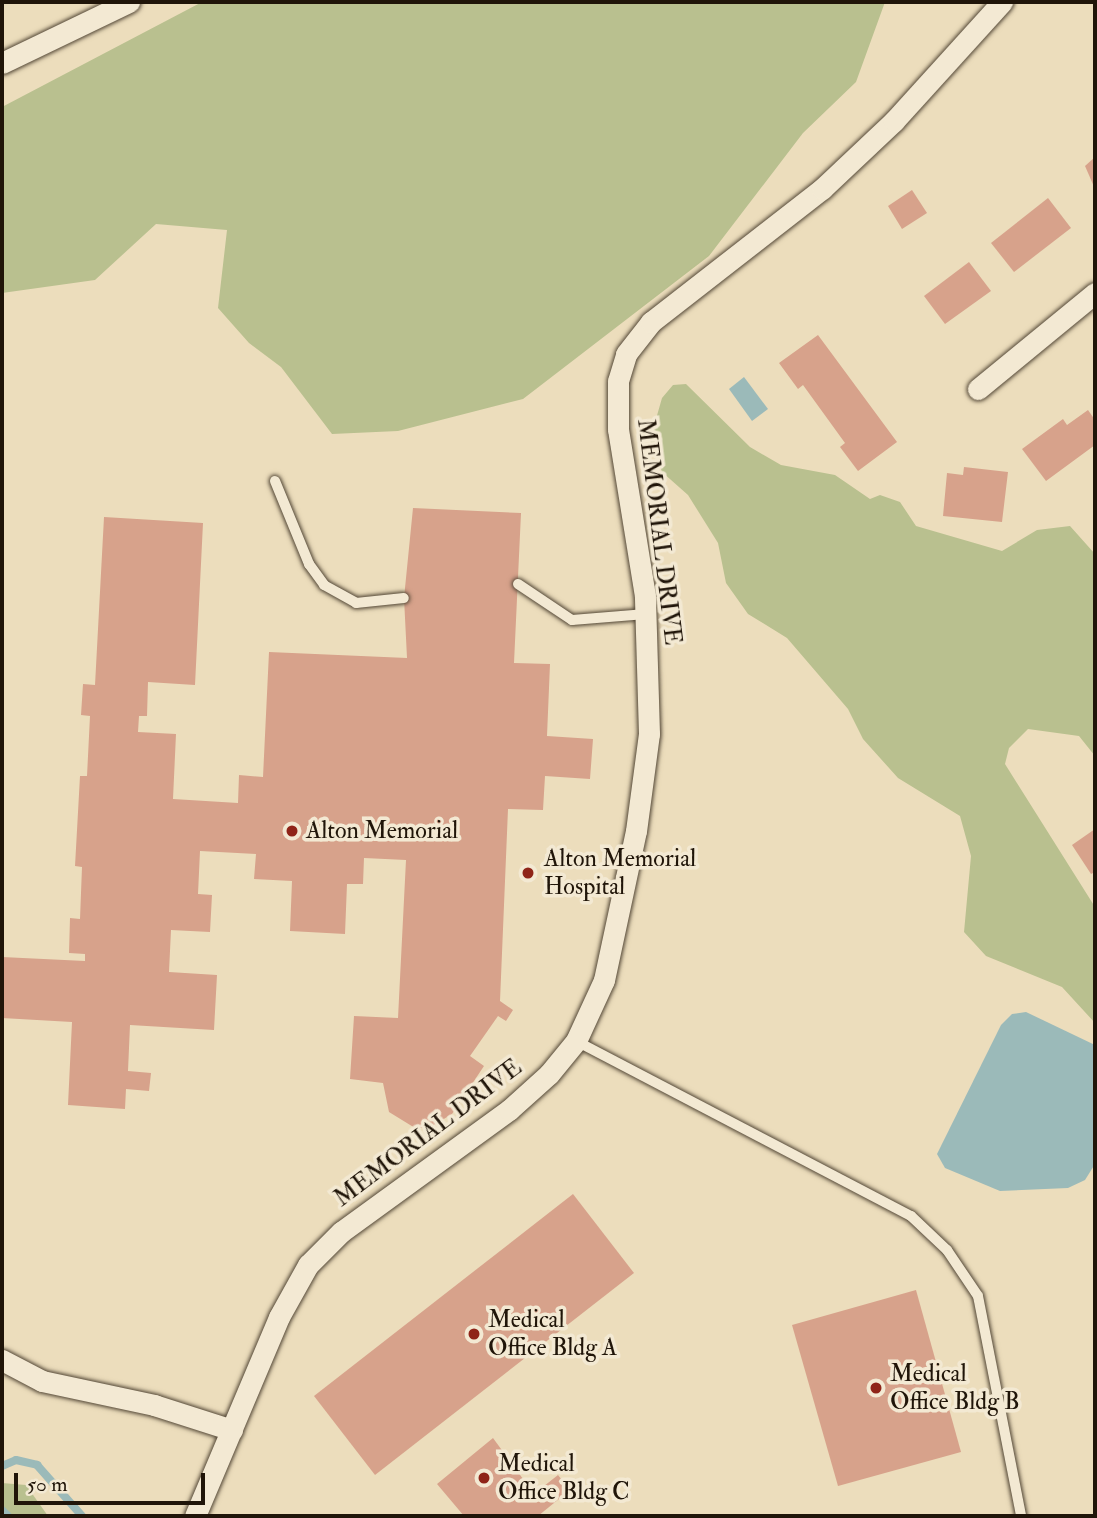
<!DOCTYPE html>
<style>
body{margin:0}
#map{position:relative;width:1097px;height:1518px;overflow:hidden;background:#ecddbc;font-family:"IM FELL Double Pica",serif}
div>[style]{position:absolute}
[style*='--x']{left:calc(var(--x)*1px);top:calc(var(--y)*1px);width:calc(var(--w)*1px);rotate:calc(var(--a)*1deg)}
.green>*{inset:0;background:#b9c08f}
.water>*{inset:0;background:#9bbab9}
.stream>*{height:8px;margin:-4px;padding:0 4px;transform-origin:4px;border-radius:4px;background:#9bbab9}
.building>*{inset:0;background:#d7a28b}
.roads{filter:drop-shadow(0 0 2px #534736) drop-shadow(0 0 2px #534736)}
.lane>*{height:10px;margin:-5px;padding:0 5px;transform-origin:5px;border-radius:5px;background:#f3e9d3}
.street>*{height:21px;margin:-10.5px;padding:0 10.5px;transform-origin:10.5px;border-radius:10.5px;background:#f3e9d3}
.dots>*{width:19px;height:19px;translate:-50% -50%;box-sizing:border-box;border:4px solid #f3e9d3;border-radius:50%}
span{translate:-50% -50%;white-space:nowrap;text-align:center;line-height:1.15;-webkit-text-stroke:7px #f3e9d3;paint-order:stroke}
.street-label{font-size:24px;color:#201509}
.poi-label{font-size:24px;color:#201509}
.left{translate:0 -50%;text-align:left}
.frame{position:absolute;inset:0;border:4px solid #201509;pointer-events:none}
.scale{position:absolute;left:14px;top:1473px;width:191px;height:32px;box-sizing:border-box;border:4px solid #201509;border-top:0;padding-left:9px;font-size:21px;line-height:24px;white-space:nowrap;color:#201509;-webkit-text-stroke:5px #f3e9d3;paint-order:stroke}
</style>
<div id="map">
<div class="green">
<div style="clip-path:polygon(202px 2px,885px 2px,856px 82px,803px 133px,709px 256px,523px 399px,398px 431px,332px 434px,281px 367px,249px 343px,218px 308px,227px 230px,156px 224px,95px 280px,2px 293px,2px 107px)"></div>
<div style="clip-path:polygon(686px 384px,750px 447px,781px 465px,835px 475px,870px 499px,880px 495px,900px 502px,916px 526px,1002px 551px,1037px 530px,1070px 526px,1095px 554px,1095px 756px,1079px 736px,1028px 729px,1009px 748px,1005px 764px,1095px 907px,1095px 1023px,1062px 987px,986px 956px,964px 932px,971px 856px,960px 816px,898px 778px,863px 739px,848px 709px,787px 638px,748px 614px,726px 583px,718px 543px,688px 495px,662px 472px,650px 440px,662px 398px,673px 385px)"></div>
<div style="clip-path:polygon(2px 1483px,26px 1485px,48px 1516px,2px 1516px)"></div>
</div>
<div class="water">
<div style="clip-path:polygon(744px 377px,768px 409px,752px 421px,729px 389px)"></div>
<div style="clip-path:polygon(1026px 1012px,1095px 1045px,1095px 1164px,1085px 1180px,1068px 1188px,1000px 1191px,945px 1168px,937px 1154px,1001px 1025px,1012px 1014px)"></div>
</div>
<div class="stream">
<div style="--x:2;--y:1466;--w:15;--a:-23"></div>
<div style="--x:16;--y:1460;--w:22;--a:13"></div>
<div style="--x:37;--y:1465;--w:68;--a:48.6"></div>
<div style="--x:2;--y:1510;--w:8;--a:45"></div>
</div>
<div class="building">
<div style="clip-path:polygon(1095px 157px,1095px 189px,1085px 166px)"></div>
<div style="clip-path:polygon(912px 190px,927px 213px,902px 229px,888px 206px)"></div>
<div style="clip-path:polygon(1048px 198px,1071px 228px,1014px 272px,991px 243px)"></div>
<div style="clip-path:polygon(969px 262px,991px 291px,945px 324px,924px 296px)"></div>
<div style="clip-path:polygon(818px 335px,897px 442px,858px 471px,840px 447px,845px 443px,803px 385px,798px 389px,779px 363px)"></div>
<div style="clip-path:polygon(1088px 410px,1095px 420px,1095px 445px,1046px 481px,1022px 449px,1063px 419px,1067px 425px)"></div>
<div style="clip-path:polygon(964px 467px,1008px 472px,1002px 522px,943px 516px,947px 473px,963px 475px)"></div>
<div style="clip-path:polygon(413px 508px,521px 513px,514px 663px,550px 664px,547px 736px,593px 739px,590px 779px,545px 776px,543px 810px,508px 809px,500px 1001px,513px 1010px,506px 1021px,498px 1016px,470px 1056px,484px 1066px,452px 1114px,429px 1128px,415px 1128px,389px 1112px,383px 1083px,350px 1079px,354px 1016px,398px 1018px,406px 860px,364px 858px,363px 884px,347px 884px,345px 934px,290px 931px,292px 881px,254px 879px,256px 854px,200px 851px,198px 894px,212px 895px,210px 932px,171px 930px,169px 972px,217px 975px,214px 1030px,130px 1025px,128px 1071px,151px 1073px,149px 1091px,126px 1089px,125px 1109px,68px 1105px,72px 1022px,2px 1018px,2px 957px,85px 961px,85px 954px,69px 953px,70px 918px,80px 919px,82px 867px,75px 866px,80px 776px,87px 776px,90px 716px,81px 715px,83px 684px,95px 685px,104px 517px,203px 523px,195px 685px,148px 682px,147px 716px,139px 716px,138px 732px,176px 734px,173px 799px,238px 803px,239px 775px,263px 777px,269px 652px,407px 658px,404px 598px)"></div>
<div style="clip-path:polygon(1095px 829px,1095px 872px,1091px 874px,1072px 845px)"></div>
<div style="clip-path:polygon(573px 1194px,634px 1273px,375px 1475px,314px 1396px)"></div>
<div style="clip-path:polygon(916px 1290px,961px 1452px,838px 1486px,792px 1325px)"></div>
<div style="clip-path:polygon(493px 1438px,534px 1494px,558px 1475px,570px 1490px,538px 1516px,464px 1516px,437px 1484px)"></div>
</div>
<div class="roads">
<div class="lane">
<div style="--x:275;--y:481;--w:90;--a:67.7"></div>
<div style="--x:309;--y:564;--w:26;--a:54"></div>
<div style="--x:324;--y:585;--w:37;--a:29"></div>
<div style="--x:356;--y:603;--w:48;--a:-5.9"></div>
<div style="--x:518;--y:584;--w:65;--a:33.7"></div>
<div style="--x:572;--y:620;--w:74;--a:-4.6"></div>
<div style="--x:576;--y:1041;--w:378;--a:27.6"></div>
<div style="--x:911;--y:1216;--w:50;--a:43.4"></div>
<div style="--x:947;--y:1250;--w:55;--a:56"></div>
<div style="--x:978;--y:1296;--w:224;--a:78.9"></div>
</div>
<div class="street">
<div style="--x:2;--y:63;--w:141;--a:-25.7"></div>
<div style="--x:978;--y:389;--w:151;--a:-39.4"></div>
<div style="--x:2;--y:1360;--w:45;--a:27.7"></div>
<div style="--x:42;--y:1381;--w:115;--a:12.1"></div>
<div style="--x:154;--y:1405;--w:82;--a:17.8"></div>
<div style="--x:195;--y:1516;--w:216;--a:-67.1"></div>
<div style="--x:279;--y:1317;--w:60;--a:-60.9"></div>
<div style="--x:308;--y:1265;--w:47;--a:-45"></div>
<div style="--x:341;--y:1232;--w:208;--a:-36"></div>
<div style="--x:509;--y:1110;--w:54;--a:-42"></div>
<div style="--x:549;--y:1074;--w:43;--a:-50.7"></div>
<div style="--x:576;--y:1041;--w:67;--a:-65.3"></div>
<div style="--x:604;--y:980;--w:152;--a:-77.9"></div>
<div style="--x:636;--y:831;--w:98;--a:-82.4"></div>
<div style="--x:649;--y:734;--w:138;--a:-91.7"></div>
<div style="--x:645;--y:596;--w:169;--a:-99.2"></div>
<div style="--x:618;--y:429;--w:48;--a:-90"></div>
<div style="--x:618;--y:381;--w:28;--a:-73"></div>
<div style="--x:626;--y:354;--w:41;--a:-52"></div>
<div style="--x:651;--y:322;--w:217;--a:-37.9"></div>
<div style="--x:822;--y:189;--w:99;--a:-43.4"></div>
<div style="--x:894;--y:121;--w:161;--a:-47.8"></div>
</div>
</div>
<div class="dots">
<div style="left:292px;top:831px;background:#8f2418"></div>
<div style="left:528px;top:873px;background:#8f2418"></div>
<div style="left:474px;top:1334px;background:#8f2418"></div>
<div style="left:876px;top:1388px;background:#8f2418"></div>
<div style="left:484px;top:1478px;background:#8f2418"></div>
</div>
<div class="street-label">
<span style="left:659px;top:532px;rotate:83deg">MEMORIAL DRIVE</span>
<span style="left:428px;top:1133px;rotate:-37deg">MEMORIAL DRIVE</span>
</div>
<div class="poi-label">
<span class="left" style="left:306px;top:831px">Alton Memorial</span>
<span class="left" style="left:544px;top:873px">Alton Memorial<br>Hospital</span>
<span class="left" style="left:488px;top:1334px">Medical<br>Office Bldg A</span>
<span class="left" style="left:890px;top:1388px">Medical<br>Office Bldg B</span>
<span class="left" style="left:498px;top:1478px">Medical<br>Office Bldg C</span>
</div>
<div class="frame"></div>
<div class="scale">50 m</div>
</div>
